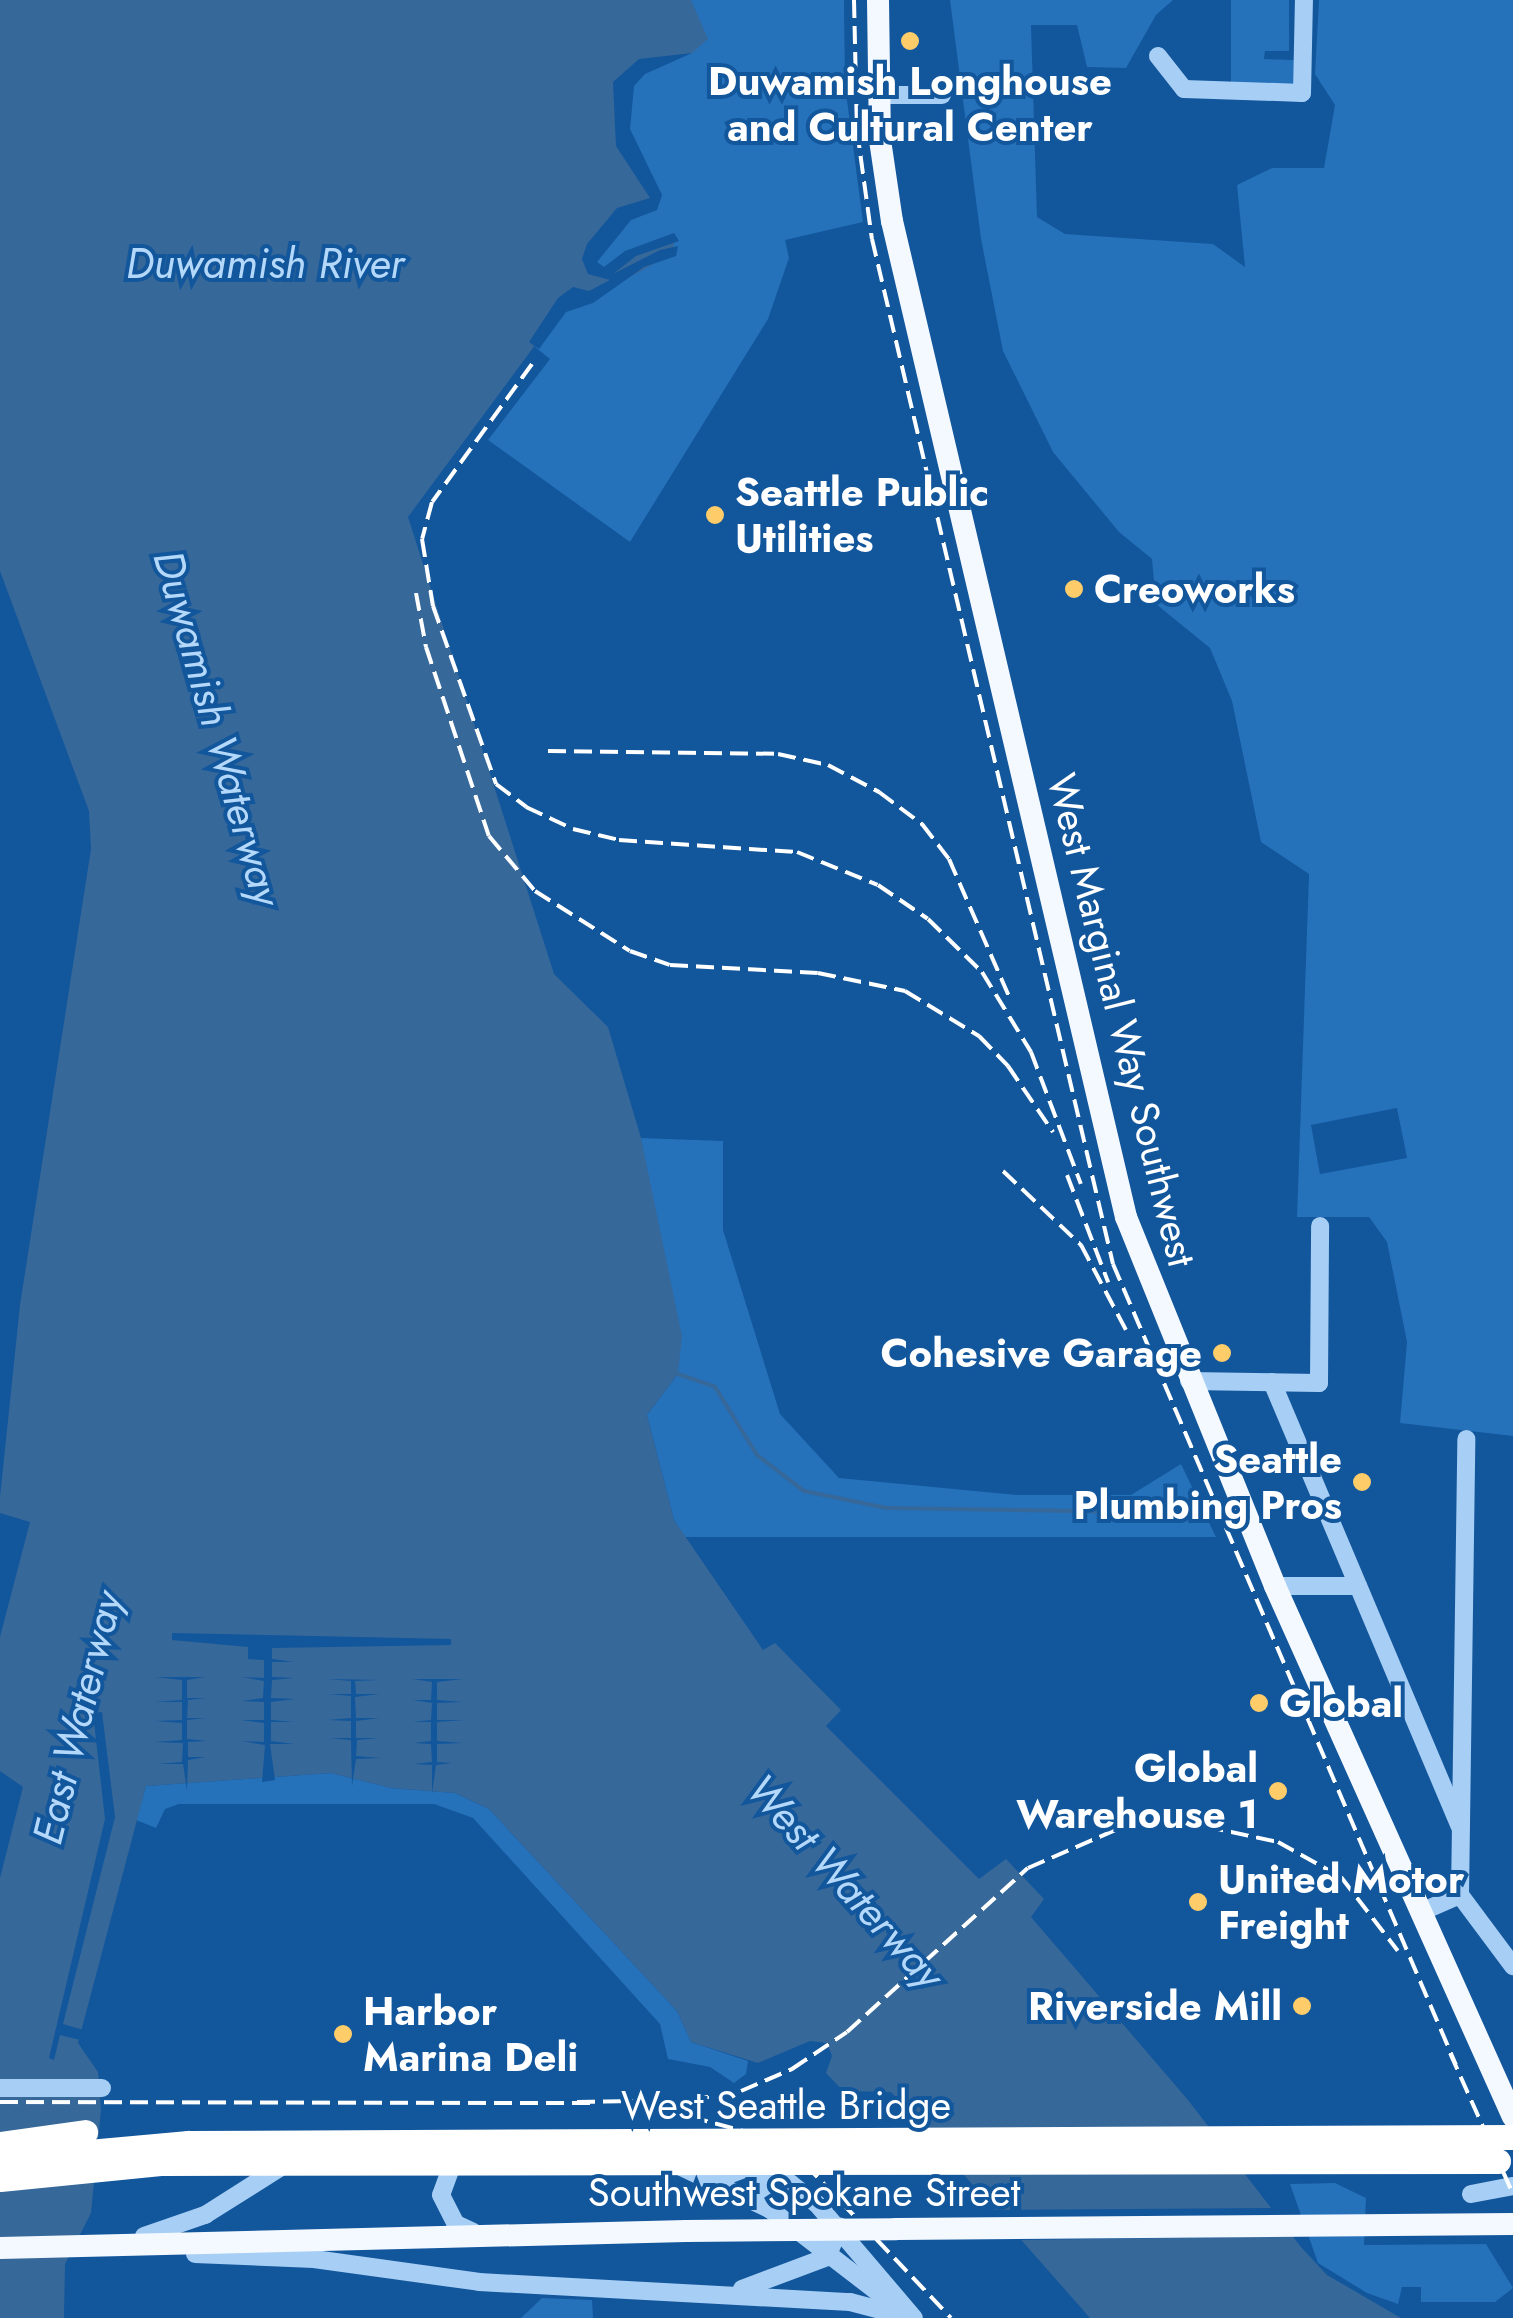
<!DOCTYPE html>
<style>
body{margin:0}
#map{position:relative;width:1513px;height:2318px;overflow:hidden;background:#12569c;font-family:Jost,sans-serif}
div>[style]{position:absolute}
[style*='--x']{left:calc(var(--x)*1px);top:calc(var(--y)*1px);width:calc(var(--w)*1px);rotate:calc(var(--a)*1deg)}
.green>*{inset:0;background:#2571ba}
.water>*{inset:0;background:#37689a}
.pier>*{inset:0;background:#12569c}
.stream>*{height:4px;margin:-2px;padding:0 2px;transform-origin:2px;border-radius:2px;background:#37689a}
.minor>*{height:18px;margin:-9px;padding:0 9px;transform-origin:9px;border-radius:9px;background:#a7cef4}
.major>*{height:22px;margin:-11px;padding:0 11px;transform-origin:11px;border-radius:11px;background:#f4f9ff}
.rail>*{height:4px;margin-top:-2px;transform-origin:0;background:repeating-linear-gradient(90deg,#fff 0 18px,transparent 0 26px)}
.major-bridge>*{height:22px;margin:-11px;padding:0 11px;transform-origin:11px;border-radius:11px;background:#f4f9ff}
.highway-bridge>*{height:25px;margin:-12.5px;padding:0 12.5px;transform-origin:12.5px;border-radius:12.5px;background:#fff}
.dots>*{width:28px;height:28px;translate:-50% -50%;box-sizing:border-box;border:5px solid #12569c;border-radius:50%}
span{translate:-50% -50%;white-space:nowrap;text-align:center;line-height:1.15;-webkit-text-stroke:8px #12569c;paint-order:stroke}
.poi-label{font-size:40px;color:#fff;font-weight:700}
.left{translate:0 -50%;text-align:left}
.right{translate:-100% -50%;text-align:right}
.street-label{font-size:40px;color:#fff}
.water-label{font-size:42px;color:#b4d8fa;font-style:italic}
</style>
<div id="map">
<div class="green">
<div style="clip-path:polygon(603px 0,844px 0,845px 85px,863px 222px,785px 240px,789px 258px,768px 319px,630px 542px,488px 440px,550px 359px,535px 347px,555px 318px,608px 271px,593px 268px,632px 150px)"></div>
<div style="clip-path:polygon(evenodd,950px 0,1173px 0,1156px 15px,1126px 68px,1087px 67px,1077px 25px,1031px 25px,1037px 217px,1065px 234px,1213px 244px,1245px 267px,1237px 185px,1272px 168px,1324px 168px,1335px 105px,1315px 74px,1319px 0,1513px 0,1513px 1436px,1400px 1423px,1407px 1342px,1387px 1242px,1369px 1217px,1297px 1217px,1309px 874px,1261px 842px,1232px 701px,1210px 648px,1156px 604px,1152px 559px,1119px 532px,1053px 452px,1003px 351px,981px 239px,950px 0,1397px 1108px,1407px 1158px,1320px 1174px,1311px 1125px,1397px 1108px)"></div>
<div style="clip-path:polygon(1231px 0,1289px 0,1289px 51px,1265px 51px,1264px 59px,1294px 60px,1294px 86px,1231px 86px)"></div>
<div style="clip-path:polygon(641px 1138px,723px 1141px,723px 1230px,780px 1414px,839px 1478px,1017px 1495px,1131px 1495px,1181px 1464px,1216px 1537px,685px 1537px,674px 1520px,647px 1415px,678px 1374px)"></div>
<div style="clip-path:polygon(331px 1773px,391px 1788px,455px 1793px,489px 1809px,677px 2011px,691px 2042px,748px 2061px,746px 2074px,734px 2083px,710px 2067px,668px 2059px,660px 2024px,473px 1818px,434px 1804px,179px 1804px,165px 1809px,156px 1828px,136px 1820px,146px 1786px)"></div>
<div style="clip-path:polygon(1335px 2183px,1366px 2198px,1364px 2245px,1486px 2244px,1513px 2288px,1495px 2302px,1421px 2302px,1421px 2287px,1402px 2287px,1398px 2304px,1367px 2293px,1318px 2263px,1290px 2184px)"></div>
<div style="clip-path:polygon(542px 2298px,592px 2300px,593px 2318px,521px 2318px)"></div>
</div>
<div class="water">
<div style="clip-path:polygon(0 0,691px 0,708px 39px,692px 53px,642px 70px,630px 84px,626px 129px,659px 200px,629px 215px,594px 255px,599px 271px,675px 238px,672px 254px,555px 318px,408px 517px,554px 974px,608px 1027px,641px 1138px,682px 1336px,678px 1374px,647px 1415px,674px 1520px,763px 1650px,775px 1643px,841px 1710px,826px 1726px,979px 1879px,1006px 1859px,1044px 1899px,1031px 1917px,1188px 2100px,1301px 2247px,1327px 2275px,1401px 2318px,1090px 2318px,891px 2092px,843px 2091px,826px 2073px,832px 2056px,827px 2043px,810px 2041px,758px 2063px,691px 2042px,677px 2011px,489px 1809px,455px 1793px,391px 1788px,331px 1773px,146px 1786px,78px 2043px,98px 2072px,101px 2110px,91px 2213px,65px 2264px,64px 2318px,0 2318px,0 1878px,23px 1787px,0 1771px,0 1637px,30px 1522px,0 1513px,0 1497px,20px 1305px,91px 849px,89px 811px,0 571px)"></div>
</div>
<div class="pier">
<div style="clip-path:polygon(692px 53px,645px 74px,634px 86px,630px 129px,662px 195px,657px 210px,631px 220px,597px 262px,604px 267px,625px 251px,674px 233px,679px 241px,636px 256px,613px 274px,660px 250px,678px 246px,676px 256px,644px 267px,593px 303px,566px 312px,539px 349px,529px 342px,558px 298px,573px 287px,589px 291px,610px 280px,588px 274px,582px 259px,587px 244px,617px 208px,650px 198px,616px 146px,613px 82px,639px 59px)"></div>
<div style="clip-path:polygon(172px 1633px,451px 1639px,451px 1645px,272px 1648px,272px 1659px,294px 1662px,272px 1662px,272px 1677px,294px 1678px,272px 1680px,271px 1698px,295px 1699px,271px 1702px,271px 1720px,294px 1722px,271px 1722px,271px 1741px,294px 1744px,270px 1744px,275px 1780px,262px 1782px,265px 1745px,241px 1741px,264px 1742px,264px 1723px,241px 1720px,264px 1720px,264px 1702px,242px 1701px,263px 1698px,264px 1681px,241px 1677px,264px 1678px,264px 1660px,248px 1659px,248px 1647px,172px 1640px)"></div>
<div style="clip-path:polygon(155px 1677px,205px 1677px,187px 1680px,187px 1698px,206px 1698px,188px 1700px,187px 1718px,206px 1718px,187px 1720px,187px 1739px,207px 1741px,188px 1742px,188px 1757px,206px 1757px,188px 1760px,187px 1790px,183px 1764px,157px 1764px,182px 1762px,183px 1743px,155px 1742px,182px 1740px,182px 1723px,155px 1721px,182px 1720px,182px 1702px,155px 1702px,182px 1700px,182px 1680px)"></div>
<div style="clip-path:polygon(463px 1679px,437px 1682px,437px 1700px,463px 1702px,437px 1703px,437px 1720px,464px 1720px,437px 1722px,437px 1741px,463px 1743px,437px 1744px,437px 1762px,452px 1763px,436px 1765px,432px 1794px,432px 1765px,414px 1764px,432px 1762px,431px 1744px,414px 1743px,431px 1741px,431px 1722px,413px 1722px,431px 1720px,432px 1703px,413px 1700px,431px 1700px,432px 1682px,413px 1679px)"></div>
<div style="clip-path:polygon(379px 1680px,355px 1681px,356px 1694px,379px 1694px,355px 1697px,356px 1718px,379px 1718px,356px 1721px,356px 1738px,379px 1738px,357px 1740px,356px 1756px,380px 1758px,356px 1759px,352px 1786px,351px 1740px,329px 1738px,351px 1738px,351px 1721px,328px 1720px,351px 1718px,351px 1696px,328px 1694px,351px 1694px,351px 1681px,328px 1679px)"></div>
<div style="clip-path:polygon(102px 1712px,115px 1817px,63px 2024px,87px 2031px,84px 2041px,60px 2035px,54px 2060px,49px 2058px,105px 1819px,93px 1713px)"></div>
<div style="clip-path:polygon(1276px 2208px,1299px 2236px,1014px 2240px,987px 2210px)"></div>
</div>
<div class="stream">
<div style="--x:678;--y:1374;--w:39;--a:19"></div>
<div style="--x:715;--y:1387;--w:80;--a:58.3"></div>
<div style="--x:757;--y:1455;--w:59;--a:37.5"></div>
<div style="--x:804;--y:1491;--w:84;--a:11.7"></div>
<div style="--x:886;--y:1508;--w:248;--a:0.9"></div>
</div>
<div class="minor">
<div style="--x:1158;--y:56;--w:42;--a:51.8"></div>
<div style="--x:1184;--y:89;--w:118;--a:1.9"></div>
<div style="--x:1302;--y:93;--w:93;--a:-88.8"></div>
<div style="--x:879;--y:95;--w:63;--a:0"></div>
<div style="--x:1189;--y:1381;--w:130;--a:0.9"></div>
<div style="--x:1319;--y:1383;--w:157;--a:-89.6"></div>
<div style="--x:1272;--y:1382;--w:482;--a:67.1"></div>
<div style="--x:1275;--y:1586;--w:83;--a:0"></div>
<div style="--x:1460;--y:1895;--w:456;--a:-89.2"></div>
<div style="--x:1460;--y:1895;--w:89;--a:53.3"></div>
<div style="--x:1421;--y:1912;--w:43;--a:-23.6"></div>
<div style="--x:0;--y:2088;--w:102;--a:0"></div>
<div style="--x:455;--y:2157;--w:40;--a:110.2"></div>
<div style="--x:441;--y:2195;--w:33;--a:63"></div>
<div style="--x:456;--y:2224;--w:19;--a:25"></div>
<div style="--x:750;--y:2165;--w:44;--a:24.2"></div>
<div style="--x:790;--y:2183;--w:33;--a:38"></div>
<div style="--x:816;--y:2203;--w:151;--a:49.6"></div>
<div style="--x:681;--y:2167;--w:100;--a:25.5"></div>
<div style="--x:771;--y:2210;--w:154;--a:37.6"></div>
<div style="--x:714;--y:2180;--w:40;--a:-20.2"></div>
<div style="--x:752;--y:2166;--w:48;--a:66.6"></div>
<div style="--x:1471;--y:2194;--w:43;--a:-10.8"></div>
<div style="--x:144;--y:2236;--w:65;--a:-19"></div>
<div style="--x:205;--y:2215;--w:93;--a:-32.3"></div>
<div style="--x:195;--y:2254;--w:119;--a:2.4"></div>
<div style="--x:314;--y:2259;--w:167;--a:7.9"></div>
<div style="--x:479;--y:2282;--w:372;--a:3.1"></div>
<div style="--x:850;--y:2302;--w:63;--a:14.7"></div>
<div style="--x:742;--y:2289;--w:91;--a:-20.6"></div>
<div style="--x:827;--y:2257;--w:33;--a:-67"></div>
</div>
<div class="major">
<div style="--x:878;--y:0;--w:140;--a:89.2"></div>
<div style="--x:880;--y:140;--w:82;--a:81.6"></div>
<div style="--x:892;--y:221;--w:1023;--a:76.78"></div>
<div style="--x:1126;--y:1217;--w:398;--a:68"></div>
<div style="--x:1275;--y:1586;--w:582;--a:65.86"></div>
<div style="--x:896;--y:2229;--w:617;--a:-0.46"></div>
<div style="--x:0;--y:2248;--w:686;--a:-1.42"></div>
</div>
<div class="rail">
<div style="--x:854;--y:0;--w:130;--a:88.7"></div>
<div style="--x:857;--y:130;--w:110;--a:82.2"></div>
<div style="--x:872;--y:239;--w:1053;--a:76.77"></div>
<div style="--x:1113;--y:1264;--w:871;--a:66.82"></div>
<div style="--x:532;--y:364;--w:170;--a:125.9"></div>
<div style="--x:432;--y:502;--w:38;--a:105"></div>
<div style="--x:422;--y:539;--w:68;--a:80.7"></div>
<div style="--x:433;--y:606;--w:189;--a:70.5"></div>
<div style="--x:496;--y:784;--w:38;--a:37"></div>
<div style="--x:526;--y:807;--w:52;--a:25.1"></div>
<div style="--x:573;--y:829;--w:47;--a:13.4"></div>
<div style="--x:619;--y:840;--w:178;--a:3.9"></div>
<div style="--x:797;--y:852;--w:87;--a:22.2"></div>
<div style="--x:878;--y:885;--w:60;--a:34.2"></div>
<div style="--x:928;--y:919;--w:76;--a:44.5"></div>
<div style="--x:982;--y:972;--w:94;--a:58.5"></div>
<div style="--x:1031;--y:1052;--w:141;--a:69.3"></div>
<div style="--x:416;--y:593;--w:55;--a:79.5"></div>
<div style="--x:426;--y:647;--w:199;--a:71.6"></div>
<div style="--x:489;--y:836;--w:72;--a:50.1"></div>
<div style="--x:535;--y:891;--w:112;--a:32.3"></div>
<div style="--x:630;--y:951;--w:42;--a:19.3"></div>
<div style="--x:670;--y:965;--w:148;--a:3.1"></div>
<div style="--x:818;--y:973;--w:89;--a:11.7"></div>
<div style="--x:905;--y:991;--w:87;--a:31.3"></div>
<div style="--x:979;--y:1036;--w:42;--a:46"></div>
<div style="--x:1008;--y:1066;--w:80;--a:55.7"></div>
<div style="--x:548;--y:751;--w:230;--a:0.7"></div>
<div style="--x:778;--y:754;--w:51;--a:12.4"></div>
<div style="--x:828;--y:765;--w:58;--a:27.9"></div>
<div style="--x:879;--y:792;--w:54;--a:36.7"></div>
<div style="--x:922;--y:824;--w:44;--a:52.4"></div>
<div style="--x:949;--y:859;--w:155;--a:66.4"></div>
<div style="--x:1003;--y:1171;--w:108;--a:43.5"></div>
<div style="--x:1081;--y:1245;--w:96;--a:62.1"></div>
<div style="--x:1067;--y:1175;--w:115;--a:69"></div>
<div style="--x:1450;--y:2053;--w:154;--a:65.9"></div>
<div style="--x:0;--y:2102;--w:590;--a:0.1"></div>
<div style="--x:577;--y:2102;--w:114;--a:-1"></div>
<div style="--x:691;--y:2100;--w:51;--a:-10.2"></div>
<div style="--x:741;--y:2091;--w:56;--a:-23.3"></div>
<div style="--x:792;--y:2069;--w:66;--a:-33.9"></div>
<div style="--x:847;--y:2032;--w:244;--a:-42.2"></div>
<div style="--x:1028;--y:1868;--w:100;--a:-23.5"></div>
<div style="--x:1120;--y:1828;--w:60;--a:-6.7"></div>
<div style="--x:1180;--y:1821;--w:100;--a:12.1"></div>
<div style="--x:1278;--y:1842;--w:72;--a:29.1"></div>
<div style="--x:1341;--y:1877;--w:93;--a:52.4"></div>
<div style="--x:665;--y:2110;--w:96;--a:15"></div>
<div style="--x:758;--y:2135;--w:55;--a:31.7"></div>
<div style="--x:805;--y:2164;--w:212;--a:46.5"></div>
</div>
<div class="major-bridge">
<div style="--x:686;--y:2231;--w:210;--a:-0.5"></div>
</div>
<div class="highway-bridge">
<div style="--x:0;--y:2144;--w:86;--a:-8"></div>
<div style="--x:0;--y:2160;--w:189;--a:-5.2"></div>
<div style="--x:188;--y:2143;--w:1325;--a:-0.26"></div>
<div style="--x:0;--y:2179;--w:161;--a:-5.7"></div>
<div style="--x:160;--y:2163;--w:1338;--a:-0.09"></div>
</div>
<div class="dots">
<div style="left:910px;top:41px;background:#ffcc6a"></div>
<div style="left:715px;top:515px;background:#ffcc6a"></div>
<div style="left:1074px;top:589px;background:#ffcc6a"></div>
<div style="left:1222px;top:1353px;background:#ffcc6a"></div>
<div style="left:1362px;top:1482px;background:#ffcc6a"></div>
<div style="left:1259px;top:1703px;background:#ffcc6a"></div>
<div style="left:1278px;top:1791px;background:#ffcc6a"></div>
<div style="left:1198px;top:1902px;background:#ffcc6a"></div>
<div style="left:1302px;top:2006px;background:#ffcc6a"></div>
<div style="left:343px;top:2034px;background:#ffcc6a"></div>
</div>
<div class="poi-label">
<span style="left:910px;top:104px">Duwamish Longhouse<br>and Cultural Center</span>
<span class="left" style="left:735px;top:515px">Seattle Public<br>Utilities</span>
<span class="left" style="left:1094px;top:589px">Creoworks</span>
<span class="right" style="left:1202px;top:1353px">Cohesive Garage</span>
<span class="right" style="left:1342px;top:1482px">Seattle<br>Plumbing Pros</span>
<span class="left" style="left:1279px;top:1703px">Global</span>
<span class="right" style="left:1258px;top:1791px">Global<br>Warehouse 1</span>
<span class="left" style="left:1218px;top:1902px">United Motor<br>Freight</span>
<span class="right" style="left:1282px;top:2006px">Riverside Mill</span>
<span class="left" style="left:363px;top:2034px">Harbor<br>Marina Deli</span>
</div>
<div class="street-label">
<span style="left:1122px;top:1020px;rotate:76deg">West Marginal Way Southwest</span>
<span style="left:786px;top:2105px">West Seattle Bridge</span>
<span style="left:804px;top:2192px">Southwest Spokane Street</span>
</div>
<div class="water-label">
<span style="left:265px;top:264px">Duwamish River</span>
<span style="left:217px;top:728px;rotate:74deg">Duwamish Waterway</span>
<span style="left:78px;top:1718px;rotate:-76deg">East Waterway</span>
<span style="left:845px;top:1882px;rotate:48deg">West Waterway</span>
</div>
</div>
